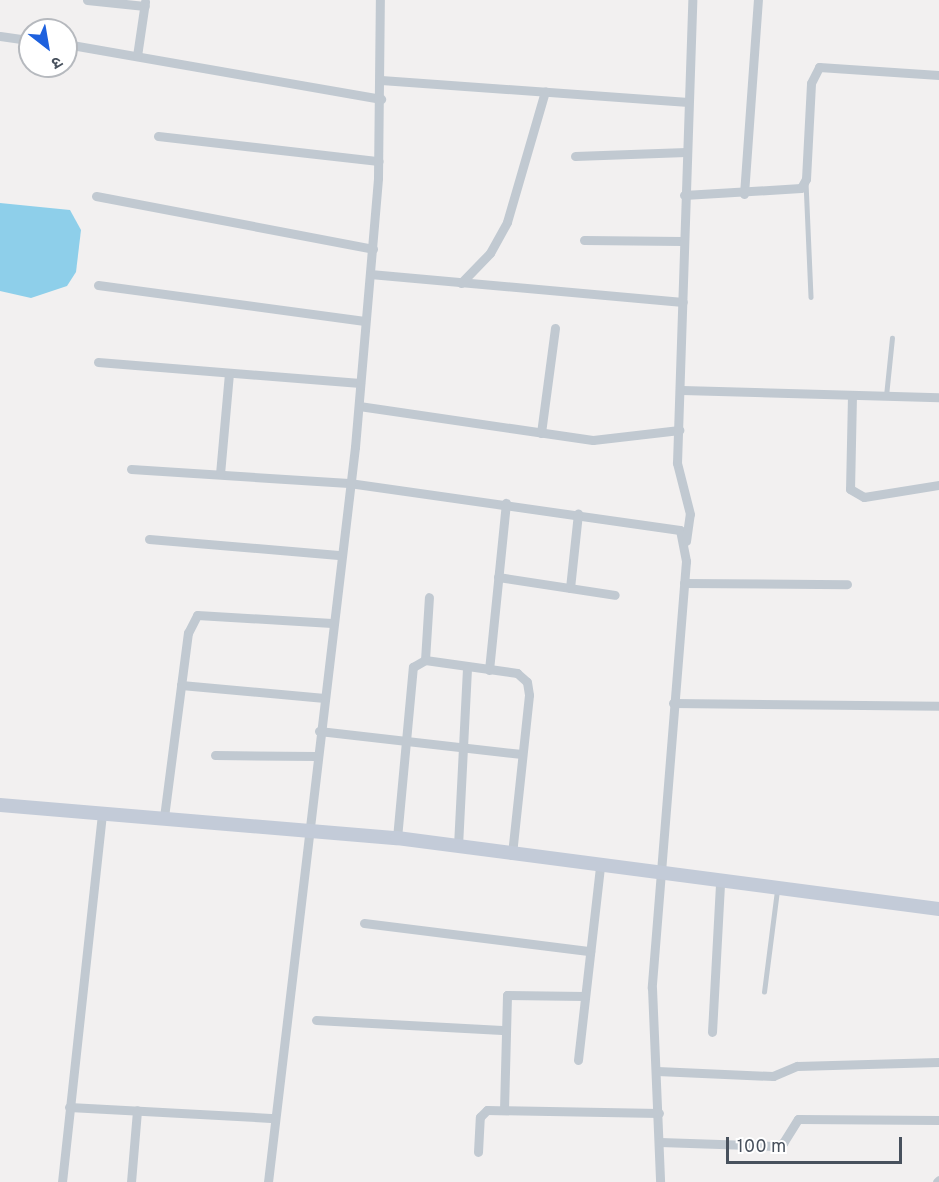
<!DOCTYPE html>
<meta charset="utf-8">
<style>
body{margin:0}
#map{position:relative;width:939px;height:1182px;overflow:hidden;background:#f2f0f0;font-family:Overpass,"Noto Sans Devanagari",sans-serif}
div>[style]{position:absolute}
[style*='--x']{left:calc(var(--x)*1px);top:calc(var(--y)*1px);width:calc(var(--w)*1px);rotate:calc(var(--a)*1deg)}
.water>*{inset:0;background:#8ecfea}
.lane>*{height:4.5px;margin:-2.25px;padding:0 2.25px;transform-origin:2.25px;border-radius:2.25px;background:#c1c9d1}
.street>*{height:9px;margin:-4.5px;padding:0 4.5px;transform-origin:4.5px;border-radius:4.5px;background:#c1c9d1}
.secondary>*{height:14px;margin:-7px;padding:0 7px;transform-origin:7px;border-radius:7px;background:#c3cbd8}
span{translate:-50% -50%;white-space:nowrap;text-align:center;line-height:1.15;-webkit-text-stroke:6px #fff;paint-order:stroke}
.north{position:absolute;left:18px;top:18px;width:60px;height:60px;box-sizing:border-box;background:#fff;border:2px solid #b6b9be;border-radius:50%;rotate:149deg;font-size:16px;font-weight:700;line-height:24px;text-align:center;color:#48515d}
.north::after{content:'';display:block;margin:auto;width:21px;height:27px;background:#1e61de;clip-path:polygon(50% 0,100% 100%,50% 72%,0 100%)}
.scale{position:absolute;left:726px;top:1137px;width:176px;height:27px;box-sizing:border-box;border:3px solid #48515d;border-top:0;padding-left:8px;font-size:18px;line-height:21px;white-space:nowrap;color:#48515d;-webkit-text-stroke:4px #fff;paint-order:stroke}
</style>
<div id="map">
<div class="water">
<div style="clip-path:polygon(0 203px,70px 210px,81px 230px,76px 272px,67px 286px,31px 298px,0 291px)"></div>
</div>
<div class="lane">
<div style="--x:806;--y:182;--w:115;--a:87.5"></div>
<div style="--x:886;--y:396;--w:58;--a:-84.1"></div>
<div style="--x:764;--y:992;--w:103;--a:-82.7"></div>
</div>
<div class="street">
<div style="--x:87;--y:0;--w:58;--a:5.9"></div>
<div style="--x:0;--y:36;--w:30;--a:8"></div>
<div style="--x:66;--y:44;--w:320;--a:9.9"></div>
<div style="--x:137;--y:56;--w:55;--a:-81.6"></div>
<div style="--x:381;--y:80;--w:308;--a:4.1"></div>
<div style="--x:158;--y:136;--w:222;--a:6.5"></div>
<div style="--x:575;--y:156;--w:111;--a:-2.1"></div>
<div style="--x:744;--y:194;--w:195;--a:-85.9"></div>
<div style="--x:684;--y:195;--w:117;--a:-3.4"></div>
<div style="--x:801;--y:188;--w:10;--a:-61"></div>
<div style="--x:806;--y:179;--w:96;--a:-87"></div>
<div style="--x:811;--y:83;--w:18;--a:-63"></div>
<div style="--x:819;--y:67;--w:120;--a:3.8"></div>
<div style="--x:96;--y:196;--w:282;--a:10.8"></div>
<div style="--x:584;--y:240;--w:98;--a:0.6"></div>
<div style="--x:370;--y:274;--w:314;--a:5.1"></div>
<div style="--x:461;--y:283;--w:42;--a:-46"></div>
<div style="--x:490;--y:253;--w:35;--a:-61"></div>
<div style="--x:507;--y:222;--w:136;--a:-73.8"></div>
<div style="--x:98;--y:285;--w:269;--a:7.7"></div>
<div style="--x:98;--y:362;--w:263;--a:4.6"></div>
<div style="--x:682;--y:390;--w:257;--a:1.6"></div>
<div style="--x:852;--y:395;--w:94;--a:91.2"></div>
<div style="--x:850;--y:489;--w:16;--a:30"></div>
<div style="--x:864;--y:497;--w:76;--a:-9.1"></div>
<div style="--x:359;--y:406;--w:236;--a:8.3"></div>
<div style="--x:593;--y:440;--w:87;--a:-6.6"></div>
<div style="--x:541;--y:433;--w:106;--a:-82.4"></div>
<div style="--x:131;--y:469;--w:218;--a:3.7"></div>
<div style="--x:349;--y:483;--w:334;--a:8.1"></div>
<div style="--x:680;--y:530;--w:32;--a:79"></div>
<div style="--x:686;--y:561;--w:428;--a:94.6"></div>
<div style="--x:652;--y:988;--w:194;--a:87.6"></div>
<div style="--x:220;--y:474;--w:101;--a:-84.9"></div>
<div style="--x:149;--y:539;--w:193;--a:4.8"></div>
<div style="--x:686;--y:541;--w:27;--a:-82"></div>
<div style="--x:690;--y:514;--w:53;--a:-104.3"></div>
<div style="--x:677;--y:463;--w:463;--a:-88.1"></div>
<div style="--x:498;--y:577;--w:118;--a:8.7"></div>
<div style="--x:684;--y:583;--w:163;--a:0.4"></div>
<div style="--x:570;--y:588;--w:75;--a:-83.9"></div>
<div style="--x:425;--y:660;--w:63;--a:-86.4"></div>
<div style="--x:489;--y:670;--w:168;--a:-84.2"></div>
<div style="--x:181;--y:685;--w:144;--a:5.2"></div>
<div style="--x:673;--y:703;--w:266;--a:0.6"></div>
<div style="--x:319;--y:731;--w:204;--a:6.5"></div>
<div style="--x:215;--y:755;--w:101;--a:0.6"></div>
<div style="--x:164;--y:817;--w:186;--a:-82.6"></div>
<div style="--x:188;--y:633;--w:20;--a:-63"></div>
<div style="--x:197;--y:615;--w:135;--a:3.4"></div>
<div style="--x:397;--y:838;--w:172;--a:-84.7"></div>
<div style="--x:413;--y:667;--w:14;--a:-30"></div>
<div style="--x:425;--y:660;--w:93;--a:8"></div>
<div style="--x:517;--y:673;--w:13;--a:42"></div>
<div style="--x:527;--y:682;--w:13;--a:81"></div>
<div style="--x:529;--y:695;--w:161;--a:96.1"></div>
<div style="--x:458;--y:846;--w:178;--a:-87.1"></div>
<div style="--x:364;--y:923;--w:228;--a:7.1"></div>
<div style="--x:316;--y:1020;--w:186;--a:3.1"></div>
<div style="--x:712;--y:1032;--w:150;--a:-86.9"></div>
<div style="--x:578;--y:1060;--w:194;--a:-83.5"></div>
<div style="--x:657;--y:1071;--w:116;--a:2.5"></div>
<div style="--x:773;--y:1076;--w:26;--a:-23"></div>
<div style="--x:797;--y:1066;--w:142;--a:-1.6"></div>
<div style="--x:69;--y:1107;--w:206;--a:3.1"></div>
<div style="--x:504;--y:1110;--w:115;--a:-88.5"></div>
<div style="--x:507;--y:995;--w:78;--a:0.7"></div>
<div style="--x:660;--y:1142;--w:115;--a:2"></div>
<div style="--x:775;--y:1146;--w:9;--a:-21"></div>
<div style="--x:783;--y:1143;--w:28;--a:-58"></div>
<div style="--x:798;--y:1119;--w:141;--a:0.4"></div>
<div style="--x:478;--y:1152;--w:35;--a:-87"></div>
<div style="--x:480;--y:1117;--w:10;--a:-45"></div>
<div style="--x:487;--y:1110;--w:172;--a:1"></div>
<div style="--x:62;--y:1182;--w:372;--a:-83.8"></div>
<div style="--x:131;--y:1182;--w:72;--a:-85.2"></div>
<div style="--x:268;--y:1182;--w:740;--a:-83.25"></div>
<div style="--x:355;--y:447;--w:270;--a:-85.1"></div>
<div style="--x:378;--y:178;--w:178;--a:-89.4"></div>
<div style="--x:937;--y:1182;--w:3;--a:-45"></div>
</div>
<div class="secondary">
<div style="--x:0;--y:805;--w:398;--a:4.8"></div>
<div style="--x:397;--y:838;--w:547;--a:7.46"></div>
</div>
<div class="north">उ</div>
<div class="scale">100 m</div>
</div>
